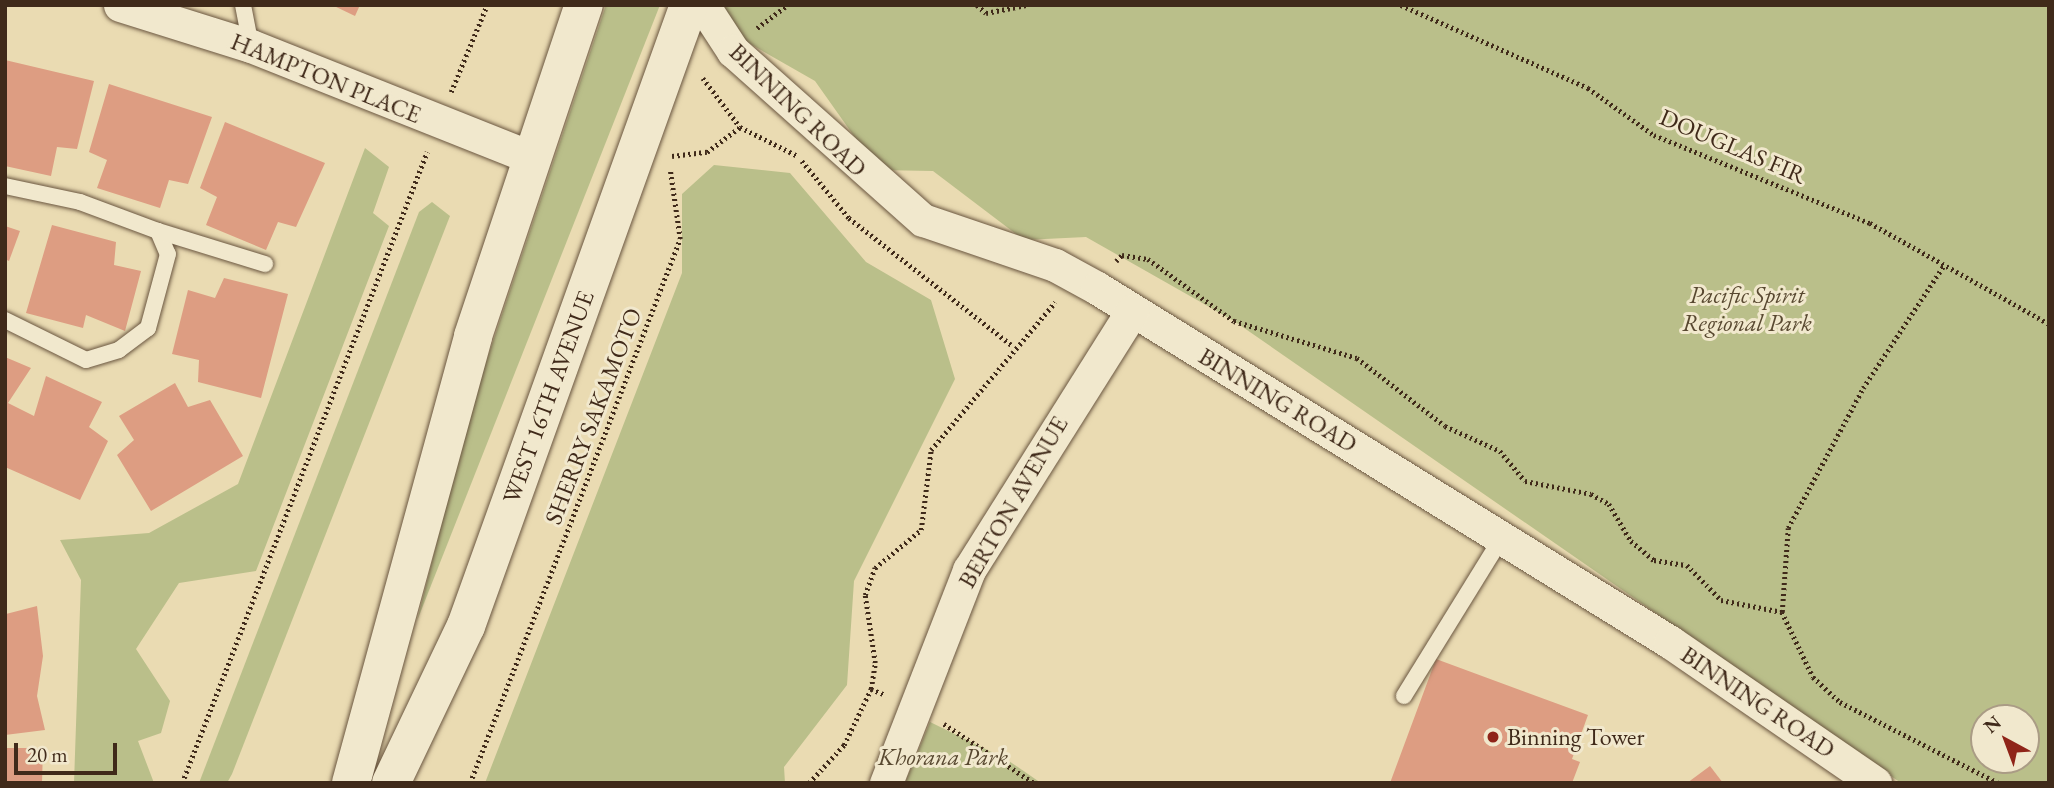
<!DOCTYPE html>
<style>
body{margin:0}
#map{position:relative;width:2054px;height:788px;overflow:hidden;background:#eadbb2;font-family:"EB Garamond",serif}
div>[style]{position:absolute}
[style*='--x']{left:calc(var(--x)*1px);top:calc(var(--y)*1px);width:calc(var(--w)*1px);rotate:calc(var(--a)*1deg)}
.green>*{inset:0;background:#babf8a}
.building>*{inset:0;background:#dd9d82}
.path>*{height:4.5px;margin-top:-2.25px;transform-origin:0;background:repeating-linear-gradient(90deg,#402a1a 0 2px,transparent 0 5.5px)}
.roads{filter:drop-shadow(0 0 2px #6a5640) drop-shadow(0 0 2px #6a5640)}
.lane>*{height:16px;margin:-8px;padding:0 8px;transform-origin:8px;border-radius:8px;background:#f1e8cd}
.street>*{height:33px;margin:-16.5px;padding:0 16.5px;transform-origin:16.5px;border-radius:16.5px;background:#f1e8cd}
.secondary>*{height:38px;margin:-19px;padding:0 19px;transform-origin:19px;border-radius:19px;background:#f1e8cd}
.dots>*{width:19px;height:19px;translate:-50% -50%;box-sizing:border-box;border:4px solid #f1e8cd;border-radius:50%}
span{translate:-50% -50%;white-space:nowrap;text-align:center;line-height:1.15;-webkit-text-stroke:6px #f1e8cd;paint-order:stroke}
.street-label{font-size:24px;color:#402a1a}
.park-label{font-size:24px;color:#584830;font-style:italic}
.poi-label{font-size:24px;color:#402a1a}
.left{translate:0 -50%;text-align:left}
.frame{position:absolute;inset:0;border:7px solid #402a1a;pointer-events:none}
.north{position:absolute;left:1970px;top:704px;width:70px;height:70px;box-sizing:border-box;background:#f1e8cd;border:2px solid #aa9c85;border-radius:50%;rotate:319deg;font-size:19px;font-weight:700;line-height:28px;text-align:center;color:#402a1a}
.north::after{content:'';display:block;margin:auto;width:24px;height:32px;background:#8f2418;clip-path:polygon(50% 0,100% 100%,50% 72%,0 100%)}
.scale{position:absolute;left:14px;top:743px;width:103px;height:32px;box-sizing:border-box;border:4px solid #402a1a;border-top:0;padding-left:9px;font-size:21px;line-height:24px;white-space:nowrap;color:#402a1a;-webkit-text-stroke:5px #f1e8cd;paint-order:stroke}
</style>
<div id="map">
<div class="green">
<div style="clip-path:polygon(606px 5px,660px 5px,417px 621px,471px 407px)"></div>
<div style="clip-path:polygon(evenodd,724px 5px,2049px 5px,2049px 783px,1901px 783px,1234px 321px,1086px 237px,1024px 240px,933px 171px,878px 170px,815px 81px,712px 22px,724px 5px,1984px 718px,2026px 718px,2026px 760px,1984px 760px,1984px 718px)"></div>
<div style="clip-path:polygon(365px 148px,389px 167px,373px 213px,389px 226px,256px 571px,179px 583px,136px 649px,170px 701px,161px 733px,138px 741px,154px 783px,74px 783px,81px 580px,60px 540px,149px 533px,238px 484px)"></div>
<div style="clip-path:polygon(714px 165px,790px 173px,866px 262px,931px 300px,955px 379px,854px 581px,847px 685px,784px 767px,785px 783px,485px 783px,682px 273px,682px 194px)"></div>
<div style="clip-path:polygon(432px 202px,450px 216px,232px 774px,227px 783px,199px 783px,419px 212px)"></div>
<div style="clip-path:polygon(930px 722px,1006px 759px,1041px 783px,905px 783px)"></div>
</div>
<div class="building">
<div style="clip-path:polygon(332px 5px,360px 5px,355px 16px)"></div>
<div style="clip-path:polygon(5px 60px,94px 81px,77px 149px,57px 147px,51px 176px,5px 166px)"></div>
<div style="clip-path:polygon(109px 84px,212px 117px,188px 184px,169px 180px,160px 208px,97px 188px,107px 160px,89px 152px)"></div>
<div style="clip-path:polygon(225px 122px,325px 163px,296px 227px,278px 222px,266px 250px,206px 225px,217px 197px,200px 188px)"></div>
<div style="clip-path:polygon(52px 225px,116px 242px,114px 265px,141px 271px,125px 331px,86px 315px,83px 328px,26px 313px)"></div>
<div style="clip-path:polygon(5px 226px,20px 231px,9px 261px,5px 259px)"></div>
<div style="clip-path:polygon(224px 278px,288px 294px,261px 398px,198px 382px,199px 360px,172px 354px,188px 290px,215px 298px)"></div>
<div style="clip-path:polygon(5px 357px,31px 368px,8px 403px,34px 416px,46px 376px,102px 402px,89px 427px,108px 441px,80px 500px,5px 467px)"></div>
<div style="clip-path:polygon(175px 383px,188px 407px,210px 400px,243px 456px,151px 511px,117px 455px,134px 440px,119px 416px)"></div>
<div style="clip-path:polygon(37px 606px,43px 656px,37px 696px,45px 730px,5px 735px,6px 614px)"></div>
<div style="clip-path:polygon(1436px 659px,1588px 715px,1572px 759px,1580px 762px,1572px 783px,1390px 783px)"></div>
<div style="clip-path:polygon(5px 748px,43px 748px,42px 783px,5px 783px)"></div>
<div style="clip-path:polygon(1710px 766px,1723px 783px,1687px 783px)"></div>
</div>
<div class="path">
<div style="--x:977;--y:5;--w:12;--a:42"></div>
<div style="--x:986;--y:13;--w:41;--a:-11.3"></div>
<div style="--x:1401;--y:5;--w:205;--a:23.9"></div>
<div style="--x:1588;--y:88;--w:81;--a:35.5"></div>
<div style="--x:1654;--y:135;--w:233;--a:22.2"></div>
<div style="--x:1870;--y:223;--w:206;--a:29.4"></div>
<div style="--x:757;--y:28;--w:38;--a:-37"></div>
<div style="--x:703;--y:78;--w:61;--a:52.9"></div>
<div style="--x:740;--y:127;--w:63;--a:26.6"></div>
<div style="--x:451;--y:92;--w:94;--a:-67.5"></div>
<div style="--x:672;--y:156;--w:35;--a:-7"></div>
<div style="--x:707;--y:152;--w:41;--a:-37.1"></div>
<div style="--x:802;--y:161;--w:74;--a:50.5"></div>
<div style="--x:849;--y:218;--w:208;--a:38"></div>
<div style="--x:1116;--y:261;--w:8;--a:-45"></div>
<div style="--x:1122;--y:255;--w:26;--a:9"></div>
<div style="--x:1148;--y:259;--w:106;--a:35.8"></div>
<div style="--x:1234;--y:321;--w:128;--a:16.7"></div>
<div style="--x:1357;--y:358;--w:111;--a:37.7"></div>
<div style="--x:1445;--y:426;--w:60;--a:24.4"></div>
<div style="--x:1500;--y:451;--w:39;--a:50"></div>
<div style="--x:1525;--y:481;--w:67;--a:11.1"></div>
<div style="--x:1591;--y:494;--w:21;--a:29"></div>
<div style="--x:1609;--y:504;--w:43;--a:59.3"></div>
<div style="--x:1631;--y:541;--w:30;--a:40"></div>
<div style="--x:1654;--y:560;--w:33;--a:9"></div>
<div style="--x:1687;--y:565;--w:49;--a:45.8"></div>
<div style="--x:1721;--y:600;--w:62;--a:11.1"></div>
<div style="--x:1782;--y:612;--w:72;--a:64.5"></div>
<div style="--x:1813;--y:677;--w:37;--a:43"></div>
<div style="--x:1840;--y:702;--w:178;--a:27.1"></div>
<div style="--x:1782;--y:612;--w:84;--a:-85.9"></div>
<div style="--x:1788;--y:528;--w:159;--a:-61.8"></div>
<div style="--x:1863;--y:388;--w:147;--a:-56.6"></div>
<div style="--x:871;--y:689;--w:16;--a:22"></div>
<div style="--x:944;--y:724;--w:108;--a:33.2"></div>
<div style="--x:182;--y:783;--w:677;--a:-68.78"></div>
<div style="--x:470;--y:783;--w:583;--a:-68.89"></div>
<div style="--x:680;--y:239;--w:70;--a:-98.2"></div>
<div style="--x:809;--y:783;--w:52;--a:-47.4"></div>
<div style="--x:844;--y:745;--w:62;--a:-64.3"></div>
<div style="--x:871;--y:689;--w:26;--a:-81"></div>
<div style="--x:875;--y:663;--w:69;--a:-98.4"></div>
<div style="--x:865;--y:595;--w:29;--a:-70"></div>
<div style="--x:875;--y:568;--w:60;--a:-39.6"></div>
<div style="--x:921;--y:530;--w:81;--a:-82.9"></div>
<div style="--x:931;--y:450;--w:193;--a:-50"></div>
</div>
<div class="roads">
<div class="lane">
<div style="--x:243;--y:5;--w:42;--a:79"></div>
<div style="--x:5;--y:186;--w:77;--a:12"></div>
<div style="--x:80;--y:202;--w:83;--a:20.4"></div>
<div style="--x:158;--y:231;--w:25;--a:67"></div>
<div style="--x:168;--y:254;--w:77;--a:105.1"></div>
<div style="--x:148;--y:328;--w:36;--a:143"></div>
<div style="--x:119;--y:350;--w:34;--a:163"></div>
<div style="--x:86;--y:360;--w:90;--a:-153.7"></div>
<div style="--x:158;--y:231;--w:112;--a:17.1"></div>
<div style="--x:1404;--y:696;--w:188;--a:-58.3"></div>
</div>
<div class="street">
<div style="--x:120;--y:5;--w:137;--a:17.4"></div>
<div style="--x:251;--y:46;--w:300;--a:21.7"></div>
<div style="--x:703;--y:5;--w:55;--a:56.9"></div>
<div style="--x:733;--y:51;--w:254;--a:41.7"></div>
<div style="--x:923;--y:220;--w:139;--a:18.8"></div>
<div style="--x:1055;--y:265;--w:48;--a:28.7"></div>
<div style="--x:1097;--y:288;--w:674;--a:31.71"></div>
<div style="--x:1670;--y:642;--w:249;--a:34.5"></div>
<div style="--x:886;--y:783;--w:229;--a:-68.7"></div>
<div style="--x:969;--y:570;--w:306;--a:-57.8"></div>
</div>
<div class="secondary">
<div style="--x:351;--y:783;--w:463;--a:-74.7"></div>
<div style="--x:473;--y:336;--w:349;--a:-71.5"></div>
<div style="--x:391;--y:783;--w:174;--a:-64.5"></div>
<div style="--x:466;--y:626;--w:660;--a:-70.25"></div>
</div>
</div>
<div class="dots">
<div style="left:1493px;top:737px;background:#8f2418"></div>
</div>
<div class="street-label">
<span style="left:326px;top:78px;rotate:22deg">HAMPTON PLACE</span>
<span style="left:798px;top:110px;rotate:44deg">BINNING ROAD</span>
<span style="left:1733px;top:146px;rotate:23deg">DOUGLAS FIR</span>
<span style="left:548px;top:397px;rotate:-70deg">WEST 16TH AVENUE</span>
<span style="left:1278px;top:400px;rotate:31deg">BINNING ROAD</span>
<span style="left:593px;top:416px;rotate:-69deg">SHERRY SAKAMOTO</span>
<span style="left:1013px;top:502px;rotate:-60deg">BERTON AVENUE</span>
<span style="left:1758px;top:702px;rotate:34deg">BINNING ROAD</span>
</div>
<div class="park-label">
<span style="left:1747px;top:309px">Pacific Spirit<br>Regional Park</span>
<span style="left:943px;top:757px">Khorana Park</span>
</div>
<div class="poi-label">
<span class="left" style="left:1507px;top:737px">Binning Tower</span>
</div>
<div class="frame"></div>
<div class="north">N</div>
<div class="scale">20 m</div>
</div>
